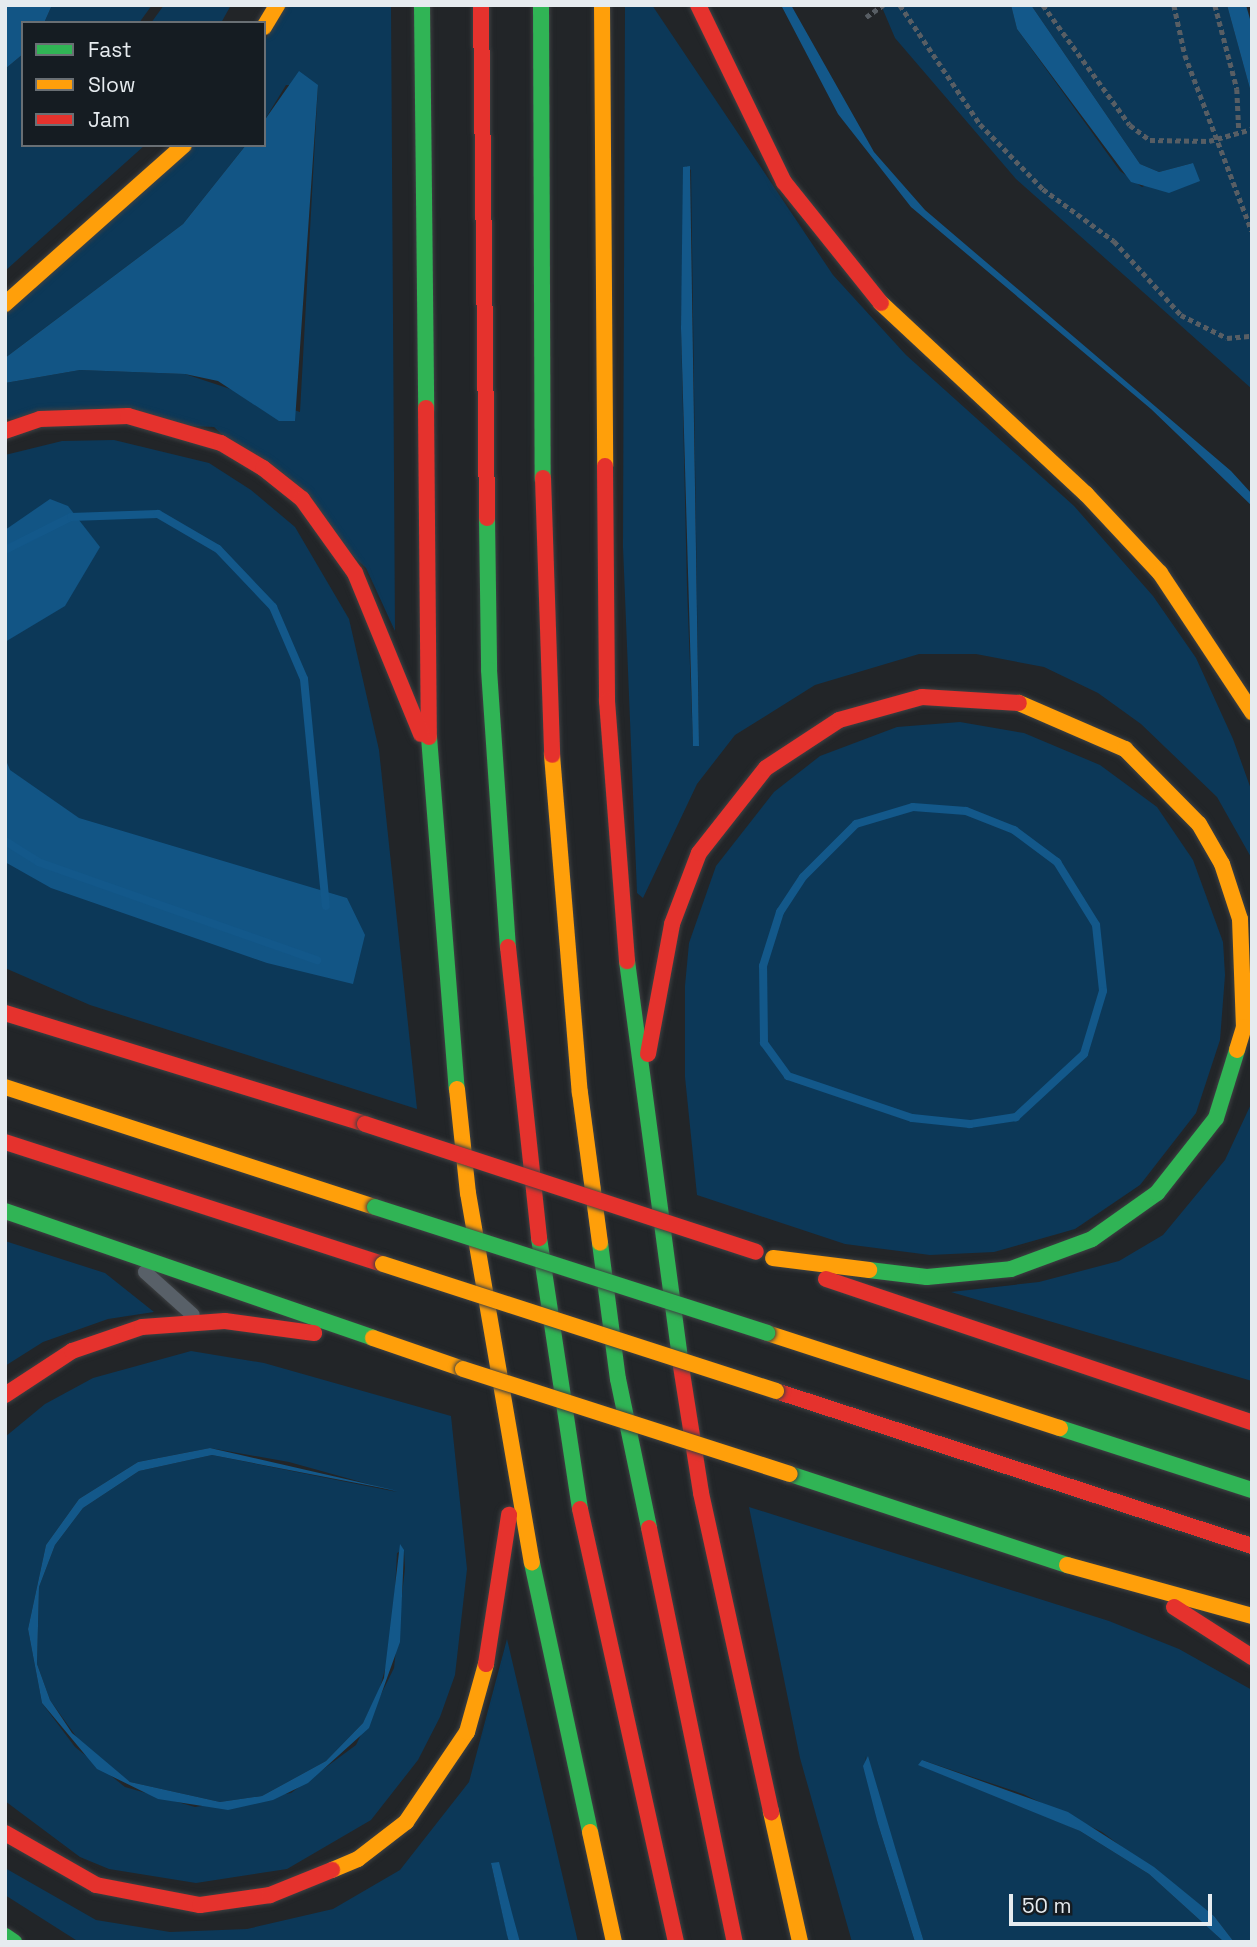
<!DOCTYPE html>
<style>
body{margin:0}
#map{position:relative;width:1257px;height:1947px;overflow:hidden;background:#222528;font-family:"Space Grotesk",sans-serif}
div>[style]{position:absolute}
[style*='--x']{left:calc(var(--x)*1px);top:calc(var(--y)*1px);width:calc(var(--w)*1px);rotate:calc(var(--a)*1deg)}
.green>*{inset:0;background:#0c3858}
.forest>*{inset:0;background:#125585}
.water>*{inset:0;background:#13588a}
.stream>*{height:8px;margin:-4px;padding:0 4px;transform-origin:4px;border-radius:4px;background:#13588a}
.path>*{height:4.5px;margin-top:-2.25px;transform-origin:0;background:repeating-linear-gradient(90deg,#585e64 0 5px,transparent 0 8.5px)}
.roads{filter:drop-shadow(0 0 2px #3e4143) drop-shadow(0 0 2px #3e4143)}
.lane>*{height:14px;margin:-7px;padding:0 7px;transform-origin:7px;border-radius:7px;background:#586068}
.fast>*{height:16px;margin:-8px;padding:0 8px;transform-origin:8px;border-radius:8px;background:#30b455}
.slow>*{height:16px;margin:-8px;padding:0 8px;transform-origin:8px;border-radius:8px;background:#ff9f0a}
.jam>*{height:16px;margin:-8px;padding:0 8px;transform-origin:8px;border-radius:8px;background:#e5322d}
.bridges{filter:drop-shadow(0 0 2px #3e4143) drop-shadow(0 0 2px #3e4143)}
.fast-bridge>*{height:16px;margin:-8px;padding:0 8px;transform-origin:8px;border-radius:8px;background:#30b455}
.slow-bridge>*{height:16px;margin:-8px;padding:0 8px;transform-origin:8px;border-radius:8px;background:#ff9f0a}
.jam-bridge>*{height:16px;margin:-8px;padding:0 8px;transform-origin:8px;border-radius:8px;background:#e5322d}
span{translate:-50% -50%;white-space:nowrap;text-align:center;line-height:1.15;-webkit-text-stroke:5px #151c22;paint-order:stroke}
.frame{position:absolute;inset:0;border:7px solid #e6ebef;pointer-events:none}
.legend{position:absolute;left:21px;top:21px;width:245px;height:126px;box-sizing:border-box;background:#151c22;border:2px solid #696f74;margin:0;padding:9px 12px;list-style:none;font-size:21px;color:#e6ebef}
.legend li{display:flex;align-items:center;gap:14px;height:35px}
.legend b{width:35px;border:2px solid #696f74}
.scale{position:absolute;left:1009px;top:1894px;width:203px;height:32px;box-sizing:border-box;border:4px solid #e6ebef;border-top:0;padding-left:9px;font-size:21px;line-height:24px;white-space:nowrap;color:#e6ebef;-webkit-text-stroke:5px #151c22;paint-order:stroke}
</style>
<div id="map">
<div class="green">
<div style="clip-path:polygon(52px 5px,152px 5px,139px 23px,44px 23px)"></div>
<div style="clip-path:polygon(164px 5px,231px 5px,221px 23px,151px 23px)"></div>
<div style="clip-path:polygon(285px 5px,391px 5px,395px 631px,366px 568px,214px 427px,5px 419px,5px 383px,80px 370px,185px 374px,300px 412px,318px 85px,286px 85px,264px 121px,264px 42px)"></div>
<div style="clip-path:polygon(evenodd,625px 5px,652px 5px,833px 275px,906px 355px,1074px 506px,1153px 596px,1196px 658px,1233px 739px,1252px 792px,1252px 859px,1217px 797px,1141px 724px,1098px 693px,1044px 667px,976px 654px,919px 654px,815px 685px,735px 735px,697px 784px,643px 898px,637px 893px,623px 547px,625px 5px,686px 166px,691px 170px,699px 746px,693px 745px,687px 587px,681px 328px,686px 166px)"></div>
<div style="clip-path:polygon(881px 5px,1011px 5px,1017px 29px,1120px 171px,1142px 187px,1193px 163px,1159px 172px,1140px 164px,1031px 5px,1227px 5px,1252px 96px,1252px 389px,1016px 179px,895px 38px)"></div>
<div style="clip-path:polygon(23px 54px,23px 145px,145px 145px,5px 271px,5px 69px)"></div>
<div style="clip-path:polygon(191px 145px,246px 145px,183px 224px,5px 358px,5px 315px)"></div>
<div style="clip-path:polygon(114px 440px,209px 463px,251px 490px,295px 527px,349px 619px,379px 750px,417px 1109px,90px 1005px,5px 968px,5px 455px,62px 441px)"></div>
<div style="clip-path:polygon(960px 722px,1024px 733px,1100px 765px,1157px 807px,1193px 860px,1223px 942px,1225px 975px,1220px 1040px,1196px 1113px,1140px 1185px,1075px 1229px,994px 1252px,930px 1255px,845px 1244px,697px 1195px,685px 1077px,685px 986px,689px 943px,716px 866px,774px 792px,820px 756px,897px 727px)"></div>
<div style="clip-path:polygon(1252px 1102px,1252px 1381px,951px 1292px,1039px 1282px,1119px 1261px,1163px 1235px,1225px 1160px)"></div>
<div style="clip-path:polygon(5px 1241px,105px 1273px,154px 1312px,108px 1319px,43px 1342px,5px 1366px)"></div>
<div style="clip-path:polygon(evenodd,191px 1351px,264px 1363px,451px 1416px,467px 1569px,455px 1675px,440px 1717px,418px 1760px,371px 1820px,287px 1869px,196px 1883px,109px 1869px,80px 1857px,5px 1801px,5px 1437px,45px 1404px,93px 1378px,191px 1351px,210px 1448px,289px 1462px,397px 1492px,212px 1455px,139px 1471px,83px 1508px,55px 1545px,39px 1587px,37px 1664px,50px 1700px,85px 1749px,130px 1782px,220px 1802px,262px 1796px,326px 1761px,363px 1723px,379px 1691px,392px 1644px,397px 1553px,404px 1550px,405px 1568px,394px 1668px,356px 1745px,291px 1793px,195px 1807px,125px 1787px,75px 1747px,42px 1703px,28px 1629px,46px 1545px,79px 1499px,138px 1462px,210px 1448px)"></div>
<div style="clip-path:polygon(749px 1507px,1109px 1621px,1179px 1649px,1252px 1690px,1252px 1942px,1234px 1942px,1214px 1916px,1102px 1832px,1023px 1794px,922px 1760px,1080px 1831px,1149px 1874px,1224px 1942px,924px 1942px,865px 1756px,878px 1824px,915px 1942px,852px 1942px,800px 1758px)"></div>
<div style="clip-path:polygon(507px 1639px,578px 1942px,520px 1942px,491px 1863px,509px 1942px,79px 1942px,5px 1895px,5px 1868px,96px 1920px,170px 1932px,247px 1929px,333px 1909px,400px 1870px,469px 1782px)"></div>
</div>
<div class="forest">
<div style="clip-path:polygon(5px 5px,52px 5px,44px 23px,23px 23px,23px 54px,5px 69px)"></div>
<div style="clip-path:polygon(299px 71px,318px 85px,295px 421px,279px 421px,218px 381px,185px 374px,80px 370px,5px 383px,5px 358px,183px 224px,246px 145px,264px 145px,264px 121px)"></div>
<div style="clip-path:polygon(50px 499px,68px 506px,100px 547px,65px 606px,5px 642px,5px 530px)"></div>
<div style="clip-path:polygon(5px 758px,10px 770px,79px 818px,347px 898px,365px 935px,353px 984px,267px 963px,51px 888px,5px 862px)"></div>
</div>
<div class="water">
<div style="clip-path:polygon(781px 5px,791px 5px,874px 152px,925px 210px,1231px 471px,1252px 494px,1252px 506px,1151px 409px,911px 207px,838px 114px)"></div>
<div style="clip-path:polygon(1011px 5px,1031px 5px,1140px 164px,1159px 172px,1193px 163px,1200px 181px,1169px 193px,1131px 182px,1017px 29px)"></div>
<div style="clip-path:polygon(1227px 5px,1246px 5px,1252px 26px,1252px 96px)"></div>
<div style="clip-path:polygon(690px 166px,699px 746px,693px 746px,681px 328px,683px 167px)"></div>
<div style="clip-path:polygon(210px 1448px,398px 1491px,212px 1455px,139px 1471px,83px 1508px,55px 1545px,39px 1587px,37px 1664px,50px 1700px,72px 1733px,130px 1782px,220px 1802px,262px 1796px,326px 1761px,363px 1723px,384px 1678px,400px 1544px,404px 1550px,400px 1642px,369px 1728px,308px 1783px,273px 1800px,228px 1810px,158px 1799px,97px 1769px,42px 1703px,28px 1629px,46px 1545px,79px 1499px,138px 1462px)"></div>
<div style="clip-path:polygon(868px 1756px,897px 1854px,924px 1942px,915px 1942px,878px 1824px,863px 1766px)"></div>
<div style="clip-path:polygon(922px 1760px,1068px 1812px,1154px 1867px,1214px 1916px,1234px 1942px,1224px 1942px,1149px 1874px,1080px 1831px,918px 1765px)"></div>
<div style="clip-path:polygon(499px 1862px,512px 1913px,520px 1942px,509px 1942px,507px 1935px,491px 1863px)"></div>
</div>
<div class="stream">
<div style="--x:5;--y:550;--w:74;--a:-26.6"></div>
<div style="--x:71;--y:517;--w:87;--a:-2"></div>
<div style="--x:158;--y:514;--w:69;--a:30.3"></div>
<div style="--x:218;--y:549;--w:80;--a:46.5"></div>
<div style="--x:273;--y:607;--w:78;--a:66.7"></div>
<div style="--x:304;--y:679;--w:228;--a:84.5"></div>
<div style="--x:913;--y:807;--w:53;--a:4.3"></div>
<div style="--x:966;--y:811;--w:52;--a:21.6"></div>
<div style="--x:1014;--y:830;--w:54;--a:36.7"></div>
<div style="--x:1057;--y:862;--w:74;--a:58.2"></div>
<div style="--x:1096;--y:925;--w:66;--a:83.9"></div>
<div style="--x:1103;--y:991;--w:66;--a:106.8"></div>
<div style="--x:1084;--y:1054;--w:93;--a:137.2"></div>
<div style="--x:1016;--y:1117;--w:47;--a:171.3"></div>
<div style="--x:970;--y:1124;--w:58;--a:-174.1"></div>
<div style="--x:912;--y:1118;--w:131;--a:-161.3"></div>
<div style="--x:788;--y:1076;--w:41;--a:-126"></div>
<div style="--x:764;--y:1043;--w:77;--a:-90.7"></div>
<div style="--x:763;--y:966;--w:57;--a:-72.5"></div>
<div style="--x:780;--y:912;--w:42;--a:-56.7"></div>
<div style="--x:803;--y:877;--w:75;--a:-45"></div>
<div style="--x:856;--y:824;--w:59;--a:-16.6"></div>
<div style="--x:5;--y:841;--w:39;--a:32"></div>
<div style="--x:38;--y:862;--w:296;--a:19.4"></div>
</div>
<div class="path">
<div style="--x:900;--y:5;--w:143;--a:56.1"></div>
<div style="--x:980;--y:124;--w:91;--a:45.9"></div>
<div style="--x:1043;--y:189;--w:88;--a:36.2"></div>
<div style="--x:1114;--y:241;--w:100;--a:47.8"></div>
<div style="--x:1181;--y:315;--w:51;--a:26.6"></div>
<div style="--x:1227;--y:338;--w:25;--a:-5"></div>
<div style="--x:1043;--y:5;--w:148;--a:54.1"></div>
<div style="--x:1130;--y:125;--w:25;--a:37"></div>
<div style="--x:1150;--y:140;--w:59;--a:1"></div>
<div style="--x:1209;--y:141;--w:45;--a:-15.6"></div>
<div style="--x:1174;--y:5;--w:51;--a:77.6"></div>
<div style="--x:1185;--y:55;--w:188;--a:69.2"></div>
<div style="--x:1215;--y:5;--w:87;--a:75.3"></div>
<div style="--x:1237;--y:89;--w:42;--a:87.3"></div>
<div style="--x:866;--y:17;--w:21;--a:-35"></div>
</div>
<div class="roads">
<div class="lane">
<div style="--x:145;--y:1272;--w:64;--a:41.9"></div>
</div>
<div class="fast">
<div style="--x:422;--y:5;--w:403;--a:89.4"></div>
<div style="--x:541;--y:5;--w:473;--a:89.8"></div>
<div style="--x:487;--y:518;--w:152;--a:89.2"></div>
<div style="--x:489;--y:670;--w:278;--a:86.1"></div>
<div style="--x:429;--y:737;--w:353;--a:85.5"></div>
<div style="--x:627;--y:961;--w:403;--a:82.4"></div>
<div style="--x:5;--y:1211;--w:389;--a:19"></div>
<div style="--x:539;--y:1238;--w:274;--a:81.4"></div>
<div style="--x:600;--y:1243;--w:137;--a:82.5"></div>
<div style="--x:618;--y:1379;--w:152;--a:78.2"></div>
<div style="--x:869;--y:1270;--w:58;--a:6.9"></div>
<div style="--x:927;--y:1277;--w:84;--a:-5.4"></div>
<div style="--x:1011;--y:1269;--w:86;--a:-20.3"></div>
<div style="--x:1092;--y:1239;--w:80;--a:-35.3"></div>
<div style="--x:1157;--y:1193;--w:95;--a:-51.8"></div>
<div style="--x:1216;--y:1118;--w:71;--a:-72.8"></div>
<div style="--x:1060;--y:1428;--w:202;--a:17.9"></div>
<div style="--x:790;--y:1474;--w:292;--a:18.2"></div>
<div style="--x:532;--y:1563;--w:275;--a:77.8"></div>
<div style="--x:5;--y:1936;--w:11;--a:34"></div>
</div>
<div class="slow">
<div style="--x:602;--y:5;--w:461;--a:89.6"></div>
<div style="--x:264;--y:27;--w:26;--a:-59"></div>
<div style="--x:881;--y:303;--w:280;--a:43"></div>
<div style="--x:1086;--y:494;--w:108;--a:46.9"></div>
<div style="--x:1160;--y:573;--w:167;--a:56.5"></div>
<div style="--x:5;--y:304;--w:239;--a:-41.6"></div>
<div style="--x:1019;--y:703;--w:116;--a:23.5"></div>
<div style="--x:1125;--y:749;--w:105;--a:45.4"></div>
<div style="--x:1199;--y:824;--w:46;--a:60.1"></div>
<div style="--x:1222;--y:864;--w:58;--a:71.9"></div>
<div style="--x:1240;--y:919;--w:108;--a:87.9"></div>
<div style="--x:1244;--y:1027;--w:24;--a:107"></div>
<div style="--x:552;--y:755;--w:339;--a:85.3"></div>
<div style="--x:580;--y:1093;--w:151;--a:82.4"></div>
<div style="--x:5;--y:1087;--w:389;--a:18"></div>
<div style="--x:457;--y:1089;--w:105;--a:84"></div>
<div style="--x:468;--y:1193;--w:375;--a:80.2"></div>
<div style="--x:773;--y:1258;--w:97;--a:7.1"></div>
<div style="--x:767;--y:1333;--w:308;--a:18"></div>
<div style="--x:373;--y:1338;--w:95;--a:19"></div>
<div style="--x:1067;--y:1565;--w:192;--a:15.4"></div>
<div style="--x:771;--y:1812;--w:133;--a:77.4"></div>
<div style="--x:590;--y:1832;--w:113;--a:77.7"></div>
<div style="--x:332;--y:1870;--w:28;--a:-23"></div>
<div style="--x:358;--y:1859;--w:61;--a:-37.6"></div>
<div style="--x:406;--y:1822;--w:109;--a:-55.9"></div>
<div style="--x:467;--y:1732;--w:71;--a:-74.4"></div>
</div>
<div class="jam">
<div style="--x:481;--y:5;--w:513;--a:89.33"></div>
<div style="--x:698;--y:5;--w:197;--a:64.1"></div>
<div style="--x:784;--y:182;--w:155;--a:51.3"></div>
<div style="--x:426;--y:408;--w:329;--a:89.5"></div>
<div style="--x:5;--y:431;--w:37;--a:-19"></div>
<div style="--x:40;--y:419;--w:88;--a:-2"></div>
<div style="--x:128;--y:416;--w:97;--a:16.2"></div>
<div style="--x:221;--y:443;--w:49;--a:30.8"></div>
<div style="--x:263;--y:468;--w:50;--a:38.5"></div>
<div style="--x:302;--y:499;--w:91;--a:54.4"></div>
<div style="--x:355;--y:573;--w:174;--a:67.7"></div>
<div style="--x:605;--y:466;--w:235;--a:89.5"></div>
<div style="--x:607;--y:701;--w:261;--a:85.6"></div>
<div style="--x:543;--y:478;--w:277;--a:88.1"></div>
<div style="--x:508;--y:947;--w:293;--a:83.9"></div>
<div style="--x:5;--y:1013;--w:377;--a:17.1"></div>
<div style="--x:648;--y:1054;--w:132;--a:-79.5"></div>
<div style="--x:672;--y:924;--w:76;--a:-69.2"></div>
<div style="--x:699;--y:853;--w:108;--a:-51.8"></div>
<div style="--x:766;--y:768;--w:87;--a:-33.3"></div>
<div style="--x:839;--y:720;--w:86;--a:-15.5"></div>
<div style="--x:922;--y:697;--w:97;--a:3.5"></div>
<div style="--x:5;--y:1142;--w:397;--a:17.9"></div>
<div style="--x:826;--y:1279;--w:449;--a:18.6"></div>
<div style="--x:680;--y:1360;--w:135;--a:81"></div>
<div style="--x:701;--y:1493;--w:327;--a:77.6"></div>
<div style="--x:776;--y:1391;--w:501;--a:18.04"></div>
<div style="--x:5;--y:1395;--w:80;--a:-33.3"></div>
<div style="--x:72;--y:1351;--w:74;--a:-18.9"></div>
<div style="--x:142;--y:1327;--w:83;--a:-4.1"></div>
<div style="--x:225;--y:1321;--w:90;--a:7.7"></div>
<div style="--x:580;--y:1509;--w:444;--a:77.5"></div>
<div style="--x:649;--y:1528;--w:423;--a:78.3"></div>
<div style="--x:1174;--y:1607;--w:93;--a:32.7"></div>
<div style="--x:486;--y:1664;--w:151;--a:-81.2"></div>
<div style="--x:5;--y:1833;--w:105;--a:29.7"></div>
<div style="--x:96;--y:1885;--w:106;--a:10.9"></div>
<div style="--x:200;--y:1905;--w:71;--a:-8.1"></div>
<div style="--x:270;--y:1895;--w:67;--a:-22"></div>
</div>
</div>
<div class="bridges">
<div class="fast-bridge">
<div style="--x:375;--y:1207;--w:412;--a:17.8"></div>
</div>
<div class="slow-bridge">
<div style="--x:383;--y:1264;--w:413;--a:17.9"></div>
<div style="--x:463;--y:1369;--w:343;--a:17.8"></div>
</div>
<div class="jam-bridge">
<div style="--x:365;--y:1124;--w:411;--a:18.1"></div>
</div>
</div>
<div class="frame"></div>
<ul class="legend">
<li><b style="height:9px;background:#30b455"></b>Fast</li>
<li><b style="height:9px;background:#ff9f0a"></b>Slow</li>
<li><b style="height:9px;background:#e5322d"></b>Jam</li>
</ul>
<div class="scale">50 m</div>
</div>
